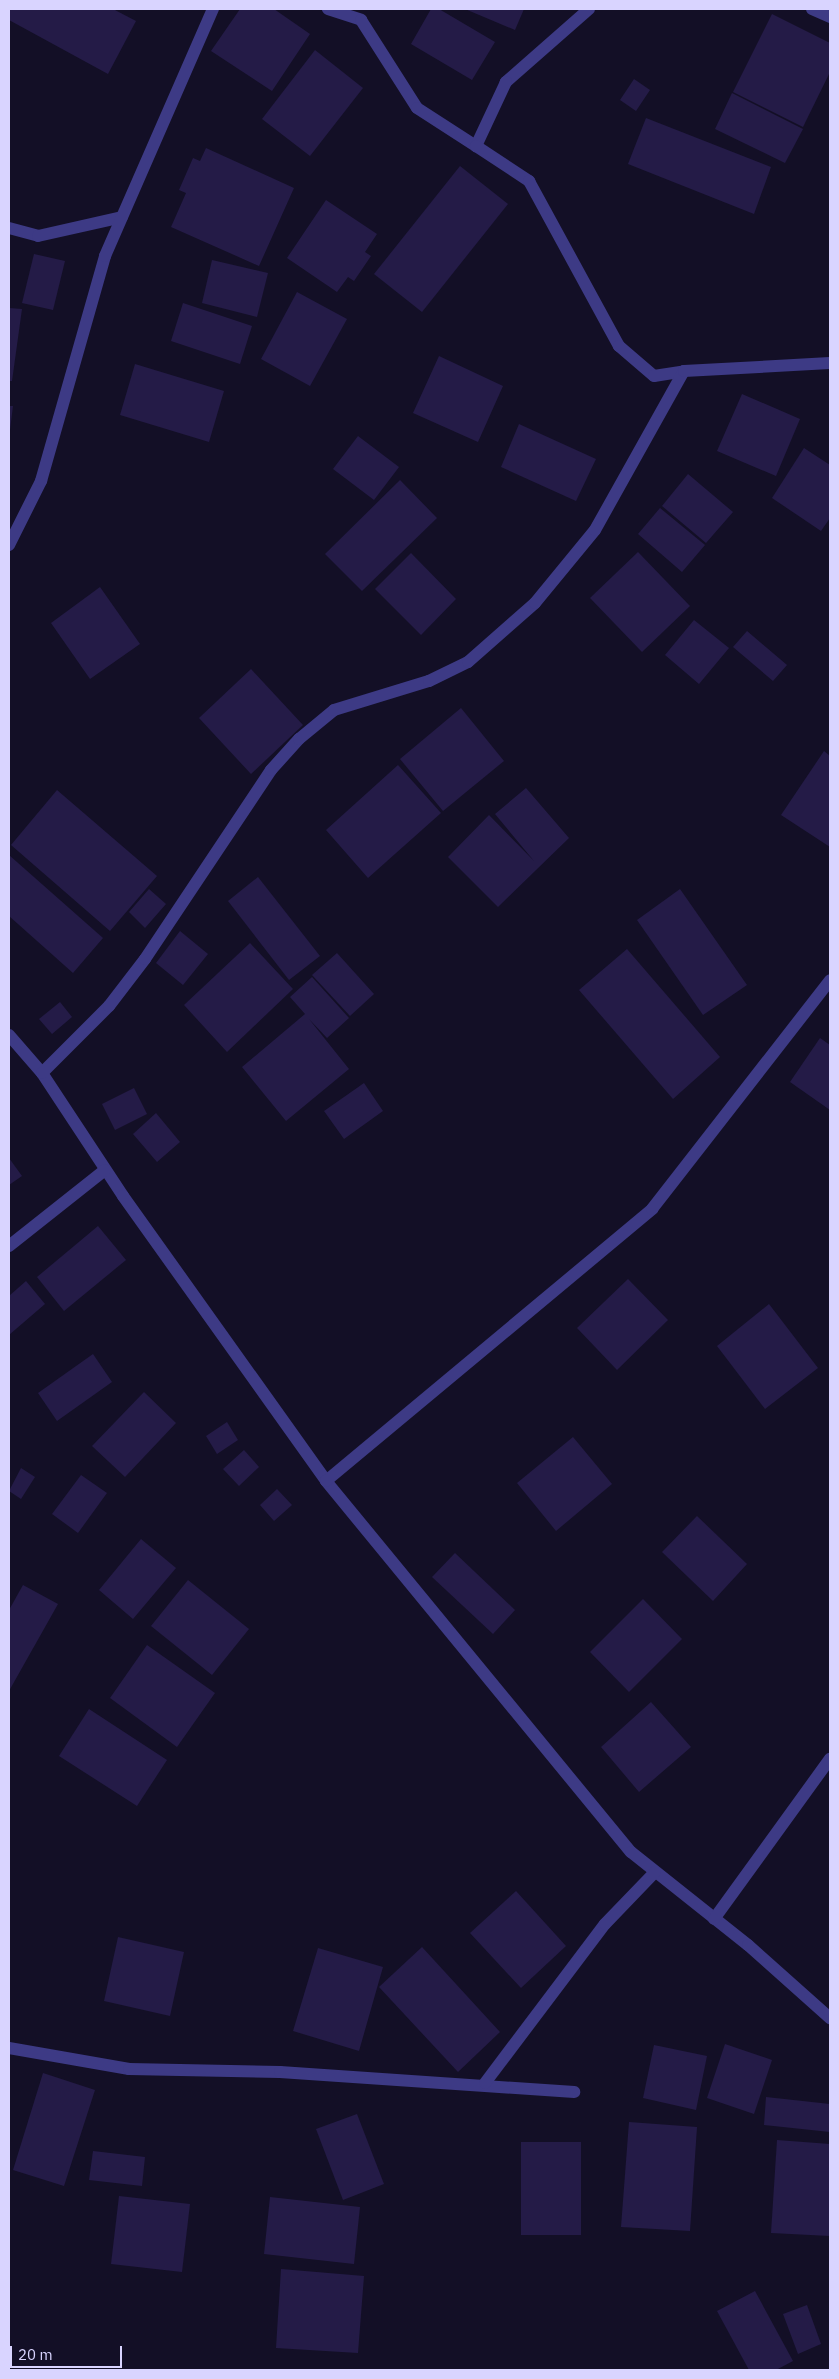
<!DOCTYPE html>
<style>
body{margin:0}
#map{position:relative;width:839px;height:2379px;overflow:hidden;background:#130f26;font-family:"IBM Plex Sans",sans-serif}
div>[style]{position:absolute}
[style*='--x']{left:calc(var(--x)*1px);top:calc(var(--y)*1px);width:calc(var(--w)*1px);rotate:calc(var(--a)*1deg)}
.building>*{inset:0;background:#241b47}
.minor>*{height:12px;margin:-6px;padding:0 6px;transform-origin:6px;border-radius:6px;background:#3d3a85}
span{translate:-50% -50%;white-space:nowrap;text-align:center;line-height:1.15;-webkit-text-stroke:4.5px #130f26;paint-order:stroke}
.frame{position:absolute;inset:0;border:10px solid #d9d4ff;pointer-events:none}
.scale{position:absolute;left:10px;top:2346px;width:112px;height:22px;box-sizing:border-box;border:2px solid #d9d4ff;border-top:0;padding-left:6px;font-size:15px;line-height:18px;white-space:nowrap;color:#d9d4ff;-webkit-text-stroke:4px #130f26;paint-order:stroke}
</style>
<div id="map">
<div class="building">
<div style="clip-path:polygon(9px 9px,113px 9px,136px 21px,108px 74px,9px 20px)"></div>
<div style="clip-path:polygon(240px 9px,274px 9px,310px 34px,272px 91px,211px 51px)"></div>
<div style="clip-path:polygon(431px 9px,439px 9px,495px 42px,472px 80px,411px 44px)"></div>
<div style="clip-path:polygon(465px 9px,524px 9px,515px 30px)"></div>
<div style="clip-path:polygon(772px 14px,830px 43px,830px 72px,803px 127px,733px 92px)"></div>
<div style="clip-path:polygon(315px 50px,363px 88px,310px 156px,262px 119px)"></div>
<div style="clip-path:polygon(634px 79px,650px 90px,636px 111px,620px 100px)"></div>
<div style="clip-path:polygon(732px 93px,803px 129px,785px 163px,715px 129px)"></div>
<div style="clip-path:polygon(646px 118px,771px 167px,754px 214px,628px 164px)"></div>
<div style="clip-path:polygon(206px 148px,294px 188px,259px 266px,171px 227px,186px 193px,179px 190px,193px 158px,200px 161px)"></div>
<div style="clip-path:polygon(460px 166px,508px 204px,422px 312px,374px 274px)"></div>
<div style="clip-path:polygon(326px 200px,377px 234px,365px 252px,371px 256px,354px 281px,348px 277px,337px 292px,287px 258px)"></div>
<div style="clip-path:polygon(34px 254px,65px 261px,53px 310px,22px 303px)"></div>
<div style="clip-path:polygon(212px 260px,268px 273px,257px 317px,202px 303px)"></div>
<div style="clip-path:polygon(297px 292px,347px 319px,310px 386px,261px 359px)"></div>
<div style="clip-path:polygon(183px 303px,252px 326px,240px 364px,171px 341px)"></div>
<div style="clip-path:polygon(9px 308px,22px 309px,12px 381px,9px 381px)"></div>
<div style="clip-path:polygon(439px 356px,503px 386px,478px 442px,413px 413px)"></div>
<div style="clip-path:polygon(135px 364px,224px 391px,209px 442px,120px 415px)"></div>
<div style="clip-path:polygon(742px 394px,800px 419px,776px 476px,717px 451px)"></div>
<div style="clip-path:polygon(9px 406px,13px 406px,10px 430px,9px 430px)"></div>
<div style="clip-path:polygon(519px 424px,596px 459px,576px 501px,501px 467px)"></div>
<div style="clip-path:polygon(358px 436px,399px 467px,374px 500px,333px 469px)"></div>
<div style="clip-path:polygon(804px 448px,830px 465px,830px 518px,821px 531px,772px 498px)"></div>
<div style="clip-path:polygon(688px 474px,733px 512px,706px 543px,662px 506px)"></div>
<div style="clip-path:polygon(400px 480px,437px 518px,362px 591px,325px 554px)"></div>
<div style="clip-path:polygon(660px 508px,705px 545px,682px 572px,638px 534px)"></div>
<div style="clip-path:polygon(638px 552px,690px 606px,642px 652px,590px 598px)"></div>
<div style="clip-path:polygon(411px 553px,456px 599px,421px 635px,375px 589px)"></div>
<div style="clip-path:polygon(100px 587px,140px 644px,90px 679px,51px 623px)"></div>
<div style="clip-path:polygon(694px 620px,729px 648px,699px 684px,665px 655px)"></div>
<div style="clip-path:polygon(747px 631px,787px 665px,773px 681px,733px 647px)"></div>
<div style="clip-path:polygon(251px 669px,303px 725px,251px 774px,199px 718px)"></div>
<div style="clip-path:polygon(461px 708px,504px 761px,443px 811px,400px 759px)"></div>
<div style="clip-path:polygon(824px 751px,830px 756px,830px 847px,781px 815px)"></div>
<div style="clip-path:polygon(398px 765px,441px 813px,368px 878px,326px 830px)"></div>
<div style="clip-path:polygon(526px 788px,569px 838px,498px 907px,448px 857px,489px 815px,534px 861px,495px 814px)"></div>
<div style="clip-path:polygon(57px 790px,157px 876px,110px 931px,11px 845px)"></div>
<div style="clip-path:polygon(9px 855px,103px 938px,73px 973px,9px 916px)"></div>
<div style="clip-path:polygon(258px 877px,320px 956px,289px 980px,228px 901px)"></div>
<div style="clip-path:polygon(149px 889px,166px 904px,145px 928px,129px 912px)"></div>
<div style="clip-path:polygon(680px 889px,747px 985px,703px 1015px,637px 920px)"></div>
<div style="clip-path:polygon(180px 931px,208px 954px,183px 985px,156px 963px)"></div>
<div style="clip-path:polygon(250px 943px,293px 989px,227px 1052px,184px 1005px)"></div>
<div style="clip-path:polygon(627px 949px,720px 1057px,673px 1099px,579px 990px)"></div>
<div style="clip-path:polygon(337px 953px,374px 994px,350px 1016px,312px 975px)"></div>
<div style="clip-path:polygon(312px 977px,349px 1018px,327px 1038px,309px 1019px,349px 1069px,286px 1121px,242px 1067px,305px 1014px,290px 997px)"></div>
<div style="clip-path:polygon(60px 1002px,72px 1017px,52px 1034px,39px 1019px)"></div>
<div style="clip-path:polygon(820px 1038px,830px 1045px,830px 1110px,790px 1082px)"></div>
<div style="clip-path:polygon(364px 1083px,383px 1111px,344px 1139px,324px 1111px)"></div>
<div style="clip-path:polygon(134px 1088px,147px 1114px,115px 1130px,102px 1104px)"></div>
<div style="clip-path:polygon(156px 1113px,180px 1142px,157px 1162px,133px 1134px)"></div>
<div style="clip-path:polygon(9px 1158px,22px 1176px,9px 1185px)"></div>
<div style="clip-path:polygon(98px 1226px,126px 1260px,64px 1311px,37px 1277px)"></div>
<div style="clip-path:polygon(628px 1279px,668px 1320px,617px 1370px,577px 1328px)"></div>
<div style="clip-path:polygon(26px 1281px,45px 1304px,9px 1335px,9px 1296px)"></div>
<div style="clip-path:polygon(769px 1304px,818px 1368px,765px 1409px,717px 1346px)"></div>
<div style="clip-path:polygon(93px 1354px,112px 1382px,57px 1421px,38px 1393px)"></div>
<div style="clip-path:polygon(144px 1392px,176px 1423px,125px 1477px,92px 1446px)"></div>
<div style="clip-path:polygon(227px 1422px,238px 1440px,217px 1454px,206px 1436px)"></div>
<div style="clip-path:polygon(573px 1437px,612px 1484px,556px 1531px,517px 1483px)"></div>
<div style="clip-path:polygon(244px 1450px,259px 1467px,239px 1486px,223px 1469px)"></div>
<div style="clip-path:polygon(21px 1468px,35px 1477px,21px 1499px,9px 1491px)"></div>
<div style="clip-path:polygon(81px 1475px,107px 1493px,78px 1533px,52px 1514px)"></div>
<div style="clip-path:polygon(277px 1489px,292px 1505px,274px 1521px,260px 1505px)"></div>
<div style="clip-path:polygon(697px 1516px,747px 1564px,713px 1601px,662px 1552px)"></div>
<div style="clip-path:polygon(141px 1539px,176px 1568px,133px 1619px,99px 1590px)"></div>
<div style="clip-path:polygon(455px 1553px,515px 1610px,493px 1634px,432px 1577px)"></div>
<div style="clip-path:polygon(188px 1580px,249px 1629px,212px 1675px,151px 1626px)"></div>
<div style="clip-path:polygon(23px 1585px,58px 1604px,9px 1691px,9px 1610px)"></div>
<div style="clip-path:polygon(643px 1599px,682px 1639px,629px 1692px,590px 1652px)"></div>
<div style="clip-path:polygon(147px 1645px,215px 1693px,177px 1747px,110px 1698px)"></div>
<div style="clip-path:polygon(651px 1702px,691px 1747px,639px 1792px,601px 1747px)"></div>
<div style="clip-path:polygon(89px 1709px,167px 1760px,137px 1806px,59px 1756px)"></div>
<div style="clip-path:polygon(516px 1891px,566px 1946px,521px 1988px,470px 1933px)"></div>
<div style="clip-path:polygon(118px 1937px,184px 1952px,170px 2016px,104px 2001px)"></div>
<div style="clip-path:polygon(422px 1947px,500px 2032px,458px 2072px,379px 1987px)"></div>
<div style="clip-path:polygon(318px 1948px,383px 1967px,359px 2051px,293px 2031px)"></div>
<div style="clip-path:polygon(725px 2044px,772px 2060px,754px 2114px,707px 2098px)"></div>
<div style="clip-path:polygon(654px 2045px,707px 2056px,696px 2110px,643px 2098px)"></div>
<div style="clip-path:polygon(43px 2073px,95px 2090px,64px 2186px,13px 2170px)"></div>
<div style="clip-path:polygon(766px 2097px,830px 2104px,830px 2132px,764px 2125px)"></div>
<div style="clip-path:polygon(357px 2114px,384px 2184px,343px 2200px,316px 2129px)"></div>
<div style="clip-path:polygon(629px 2122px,697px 2127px,690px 2231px,621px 2227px)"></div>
<div style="clip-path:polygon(777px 2140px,830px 2144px,830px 2236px,771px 2233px)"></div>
<div style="clip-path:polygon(521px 2142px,581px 2142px,581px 2235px,521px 2235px)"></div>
<div style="clip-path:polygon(93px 2151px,145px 2157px,142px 2186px,89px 2180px)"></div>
<div style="clip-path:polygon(119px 2196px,190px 2204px,182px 2272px,111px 2264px)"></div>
<div style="clip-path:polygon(270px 2197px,360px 2207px,354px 2264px,264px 2254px)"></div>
<div style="clip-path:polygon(281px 2269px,364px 2276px,358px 2353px,276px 2348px)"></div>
<div style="clip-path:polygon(755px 2291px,793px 2361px,776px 2370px,749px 2370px,717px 2311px)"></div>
<div style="clip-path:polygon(807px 2305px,821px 2344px,798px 2354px,783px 2314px)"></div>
</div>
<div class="minor">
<div style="--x:328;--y:9;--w:35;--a:18"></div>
<div style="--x:361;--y:20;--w:104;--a:57.5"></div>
<div style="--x:417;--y:108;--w:70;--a:32.8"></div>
<div style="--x:589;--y:9;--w:111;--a:138.7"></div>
<div style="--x:506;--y:82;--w:71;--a:115.1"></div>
<div style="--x:476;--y:146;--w:64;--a:33.4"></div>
<div style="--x:529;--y:181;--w:188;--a:61.4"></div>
<div style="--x:619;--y:346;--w:46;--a:40.6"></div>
<div style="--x:654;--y:376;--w:30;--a:-9"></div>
<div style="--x:812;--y:9;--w:20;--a:24"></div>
<div style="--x:9;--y:228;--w:30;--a:15"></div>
<div style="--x:38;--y:236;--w:86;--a:-12.7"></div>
<div style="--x:9;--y:545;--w:72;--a:-63.4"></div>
<div style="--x:41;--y:481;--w:234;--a:-74.1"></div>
<div style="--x:105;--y:256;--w:270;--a:-66.4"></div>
<div style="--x:9;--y:1035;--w:50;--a:49"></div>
<div style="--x:42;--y:1073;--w:147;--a:56.6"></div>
<div style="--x:123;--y:1196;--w:350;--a:54.5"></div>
<div style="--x:326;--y:1481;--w:480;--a:50.6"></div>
<div style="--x:631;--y:1852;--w:149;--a:38.5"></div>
<div style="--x:748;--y:1945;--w:110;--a:41.7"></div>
<div style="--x:42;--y:1073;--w:95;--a:-45"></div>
<div style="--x:109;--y:1006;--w:59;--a:-52.5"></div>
<div style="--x:145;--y:959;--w:227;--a:-56.3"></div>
<div style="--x:271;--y:770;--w:42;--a:-47.9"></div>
<div style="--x:299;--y:739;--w:45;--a:-39.6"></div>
<div style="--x:334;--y:710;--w:99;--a:-17"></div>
<div style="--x:429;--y:681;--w:43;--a:-26"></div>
<div style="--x:468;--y:662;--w:89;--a:-41.4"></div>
<div style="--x:535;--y:603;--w:94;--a:-50.6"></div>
<div style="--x:595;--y:530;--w:182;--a:-60.8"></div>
<div style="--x:684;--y:371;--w:146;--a:-3.1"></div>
<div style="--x:9;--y:1246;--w:122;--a:-38.4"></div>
<div style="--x:326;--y:1481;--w:425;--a:-39.8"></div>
<div style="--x:652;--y:1209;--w:290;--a:-52.1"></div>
<div style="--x:714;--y:1919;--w:198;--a:-54.1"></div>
<div style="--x:9;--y:2048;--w:122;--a:9.9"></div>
<div style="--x:129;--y:2069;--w:151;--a:1.1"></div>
<div style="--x:280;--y:2072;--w:295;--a:3.9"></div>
<div style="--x:485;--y:2083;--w:199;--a:-53"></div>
<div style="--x:605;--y:1924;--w:72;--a:-46.1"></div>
</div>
<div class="frame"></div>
<div class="scale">20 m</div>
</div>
